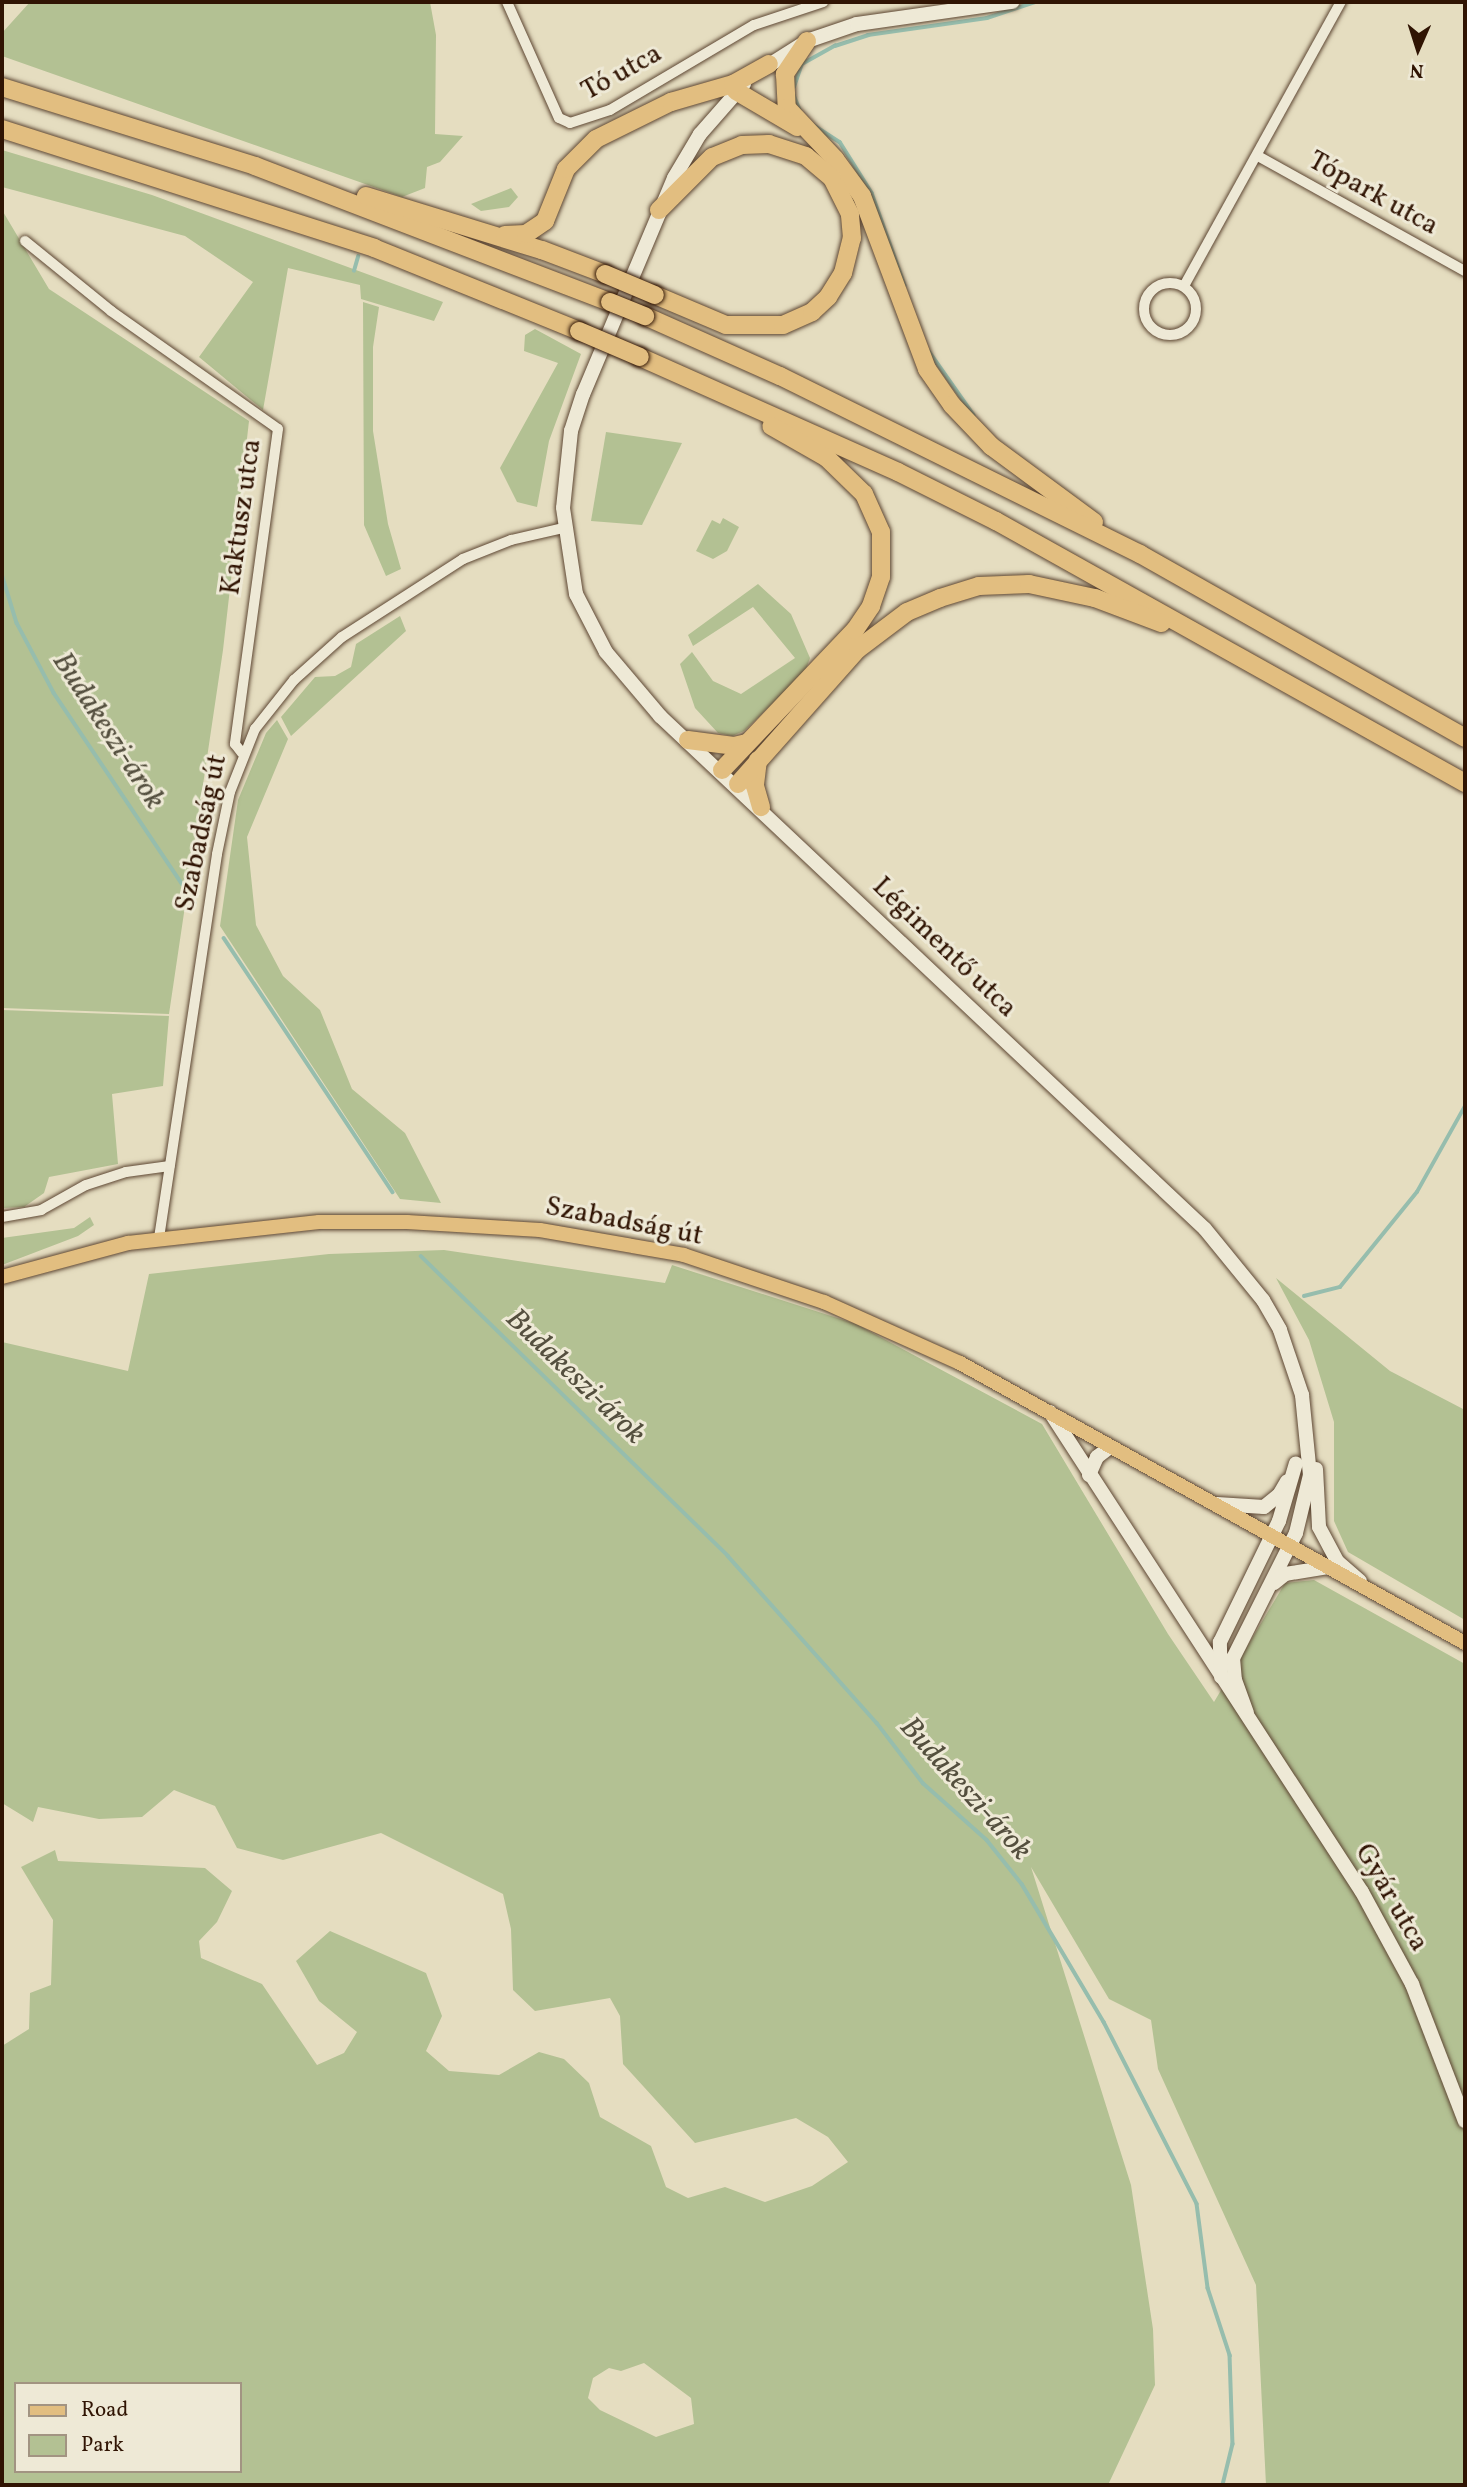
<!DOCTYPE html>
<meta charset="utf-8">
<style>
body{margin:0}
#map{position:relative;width:1467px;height:2487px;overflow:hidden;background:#e5ddc0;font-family:Vollkorn,serif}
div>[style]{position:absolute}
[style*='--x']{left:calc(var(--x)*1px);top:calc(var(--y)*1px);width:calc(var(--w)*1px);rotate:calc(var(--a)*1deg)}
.green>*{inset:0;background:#b3c193}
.stream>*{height:3.5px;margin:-1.75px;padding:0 1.75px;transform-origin:1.75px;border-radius:1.75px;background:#96bdad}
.roads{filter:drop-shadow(0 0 2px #5d4632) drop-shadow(0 0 2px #5d4632)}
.minor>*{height:10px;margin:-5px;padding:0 5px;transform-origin:5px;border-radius:5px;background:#eee9d6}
.minor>.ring{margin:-5px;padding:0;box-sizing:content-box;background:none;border:10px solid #eee9d6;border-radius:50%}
.secondary>*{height:14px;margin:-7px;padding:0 7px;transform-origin:7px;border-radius:7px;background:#eee9d6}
.primary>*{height:14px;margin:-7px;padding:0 7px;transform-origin:7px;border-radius:7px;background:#e2be80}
.motorway>*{height:18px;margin:-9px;padding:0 9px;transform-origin:9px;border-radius:9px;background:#e2be80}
.bridges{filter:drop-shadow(0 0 2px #301403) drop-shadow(0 0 2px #301403)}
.motorway-bridge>*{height:18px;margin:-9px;padding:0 9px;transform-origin:9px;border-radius:9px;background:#e2be80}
span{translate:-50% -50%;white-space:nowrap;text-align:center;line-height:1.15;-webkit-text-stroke:6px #eee9d6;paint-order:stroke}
.street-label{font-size:28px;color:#301403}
.water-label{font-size:30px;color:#544f3e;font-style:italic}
.frame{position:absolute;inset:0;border:4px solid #301403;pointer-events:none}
.legend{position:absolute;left:14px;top:2382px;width:228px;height:91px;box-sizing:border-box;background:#eee9d6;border:2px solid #a29482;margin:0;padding:9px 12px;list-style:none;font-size:21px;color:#301403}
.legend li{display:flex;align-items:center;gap:14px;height:35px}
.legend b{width:35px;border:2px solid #a29482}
.north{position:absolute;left:1383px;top:14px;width:70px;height:70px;-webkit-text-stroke:5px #eee9d6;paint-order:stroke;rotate:183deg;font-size:19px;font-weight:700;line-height:28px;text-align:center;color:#301403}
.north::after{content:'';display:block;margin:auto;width:24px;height:32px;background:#301403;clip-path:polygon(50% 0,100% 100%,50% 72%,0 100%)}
</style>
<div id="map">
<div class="green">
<div style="clip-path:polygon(30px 2px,430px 2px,436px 35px,435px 134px,463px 136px,440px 162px,427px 167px,425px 188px,402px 197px,2px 56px,2px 33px)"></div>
<div style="clip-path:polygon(2px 150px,152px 195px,443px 302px,434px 321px,361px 299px,360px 285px,288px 268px,263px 410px,199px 357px,253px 282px,185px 236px,2px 187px)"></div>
<div style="clip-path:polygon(511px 188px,518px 197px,509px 207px,481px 211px,471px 204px)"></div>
<div style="clip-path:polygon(2px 210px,49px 289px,249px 421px,223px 650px,169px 1014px,2px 1008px)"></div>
<div style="clip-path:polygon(363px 302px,379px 307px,373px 347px,373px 431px,388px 524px,401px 569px,386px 576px,364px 525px)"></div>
<div style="clip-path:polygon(535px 329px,581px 354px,549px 441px,537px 507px,517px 502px,500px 468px,558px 363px,524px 351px,525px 335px)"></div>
<div style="clip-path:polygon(606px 432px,682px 443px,642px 525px,591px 521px)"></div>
<div style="clip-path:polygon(723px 518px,739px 527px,727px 551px,713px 559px,696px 551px,712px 520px,720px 524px)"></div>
<div style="clip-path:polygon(758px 584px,791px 614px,810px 658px,805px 672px,744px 731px,732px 736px,718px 733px,695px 708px,680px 664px,692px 652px,713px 681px,741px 694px,795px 658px,753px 607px,693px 646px,688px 635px)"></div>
<div style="clip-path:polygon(400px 616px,406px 631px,291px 736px,281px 717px,315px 677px,335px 676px,351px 667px,356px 644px)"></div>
<div style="clip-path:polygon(277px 720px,288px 739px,247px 837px,256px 925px,283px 976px,320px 1010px,352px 1089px,405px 1133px,441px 1203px,400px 1199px,220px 926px,238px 800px,266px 733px)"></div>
<div style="clip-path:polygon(2px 1010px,169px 1016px,163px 1086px,112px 1094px,118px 1164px,49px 1177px,44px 1193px,24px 1207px,2px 1208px)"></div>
<div style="clip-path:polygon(90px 1217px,94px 1225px,78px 1236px,2px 1265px,2px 1238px,74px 1228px)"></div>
<div style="clip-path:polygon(evenodd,444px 1250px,665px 1283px,672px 1265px,856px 1324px,1042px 1424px,1168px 1634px,1214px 1702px,1285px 1583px,1314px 1580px,1465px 1664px,1465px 2485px,1266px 2485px,1256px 2285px,1158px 2069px,1151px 2020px,1109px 1999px,1031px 1867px,1131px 2185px,1153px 2329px,1155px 2385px,1108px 2485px,2px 2485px,2px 2046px,29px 2029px,30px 1993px,51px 1985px,53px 1920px,21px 1867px,55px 1850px,58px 1861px,205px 1868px,232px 1891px,217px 1922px,199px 1941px,201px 1958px,262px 1984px,317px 2065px,344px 2053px,357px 2032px,319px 2001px,296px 1961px,330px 1931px,426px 1973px,442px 2016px,426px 2051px,449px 2071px,499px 2075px,539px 2052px,564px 2059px,589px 2083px,600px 2117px,651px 2146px,666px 2187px,688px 2198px,725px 2187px,765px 2202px,812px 2186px,848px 2162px,828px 2137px,796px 2118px,695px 2143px,623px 2064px,620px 2016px,610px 1998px,535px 2011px,513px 1990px,511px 1929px,503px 1894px,381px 1833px,283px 1860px,237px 1848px,215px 1806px,174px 1790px,142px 1817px,99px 1819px,38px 1807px,33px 1822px,2px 1803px,2px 1342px,128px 1371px,149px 1274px,329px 1254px,444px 1250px,644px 2363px,691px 2398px,694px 2424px,656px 2437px,600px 2410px,588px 2398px,593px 2378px,609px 2368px,621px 2371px,644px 2363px,444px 1250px,16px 2384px,240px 2384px,240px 2471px,16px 2471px,16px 2384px)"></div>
<div style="clip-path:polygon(1276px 1278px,1390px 1371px,1465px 1410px,1465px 1620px,1348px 1552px,1334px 1521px,1334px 1422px,1309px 1340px)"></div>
</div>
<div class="stream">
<div style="--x:794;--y:87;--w:24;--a:-71"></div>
<div style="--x:802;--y:64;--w:38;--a:-29"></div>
<div style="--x:835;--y:46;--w:35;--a:-18"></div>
<div style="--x:868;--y:35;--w:120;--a:-8.1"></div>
<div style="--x:987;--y:18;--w:51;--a:-18.4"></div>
<div style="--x:794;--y:95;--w:16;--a:68"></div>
<div style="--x:812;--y:124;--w:33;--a:33"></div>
<div style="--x:840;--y:142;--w:60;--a:57.9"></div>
<div style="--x:872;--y:193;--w:98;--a:70.3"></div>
<div style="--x:354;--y:271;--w:15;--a:-74"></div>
<div style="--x:929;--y:351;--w:78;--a:54.9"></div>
<div style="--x:2;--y:574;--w:51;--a:73"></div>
<div style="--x:17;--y:623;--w:79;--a:62.1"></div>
<div style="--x:54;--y:693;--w:253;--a:56.1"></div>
<div style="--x:224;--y:938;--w:305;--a:56.4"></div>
<div style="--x:421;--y:1256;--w:429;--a:44.3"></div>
<div style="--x:728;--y:1556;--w:224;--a:48.3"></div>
<div style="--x:877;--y:1723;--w:76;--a:52.5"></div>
<div style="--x:923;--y:1783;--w:86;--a:41.7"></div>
<div style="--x:987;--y:1840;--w:56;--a:51.5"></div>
<div style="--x:1022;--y:1884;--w:161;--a:59.3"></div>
<div style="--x:1104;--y:2022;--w:204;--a:62.9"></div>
<div style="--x:1197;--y:2204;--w:85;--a:82.5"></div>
<div style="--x:1208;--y:2288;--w:71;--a:71.8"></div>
<div style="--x:1230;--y:2355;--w:89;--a:88.1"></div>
<div style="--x:1233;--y:2444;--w:42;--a:103.7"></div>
<div style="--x:1304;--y:1296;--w:37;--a:-14"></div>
<div style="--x:1340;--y:1287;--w:122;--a:-51"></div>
<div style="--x:1417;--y:1192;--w:98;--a:-60.8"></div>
</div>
<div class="roads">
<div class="minor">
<div style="--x:507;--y:2;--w:127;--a:65.9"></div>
<div style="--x:559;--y:118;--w:12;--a:24"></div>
<div style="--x:570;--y:123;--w:42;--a:-18"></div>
<div style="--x:610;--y:110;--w:167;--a:-30.6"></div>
<div style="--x:754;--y:25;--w:73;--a:-18.4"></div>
<div style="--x:1258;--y:156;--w:237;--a:29.1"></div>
<div style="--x:25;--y:241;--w:111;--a:39.1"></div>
<div style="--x:111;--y:311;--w:204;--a:35.2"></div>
<div style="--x:278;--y:429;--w:318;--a:97.8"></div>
<div style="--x:235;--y:744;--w:11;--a:52"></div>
<div class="ring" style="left:1144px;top:283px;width:42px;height:42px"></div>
<div style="--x:1184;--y:286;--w:325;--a:-61.1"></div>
<div style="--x:2;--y:1217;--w:40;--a:-10"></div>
<div style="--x:41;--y:1210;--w:51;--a:-29.1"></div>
<div style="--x:86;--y:1185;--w:42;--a:-18"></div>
<div style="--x:126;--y:1172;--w:44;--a:-7.8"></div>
<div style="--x:159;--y:1238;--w:388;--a:-81.4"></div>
<div style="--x:217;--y:854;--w:63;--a:-78.2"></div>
<div style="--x:230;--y:792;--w:68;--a:-68.4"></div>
<div style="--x:255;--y:729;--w:63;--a:-51.5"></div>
<div style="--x:294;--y:680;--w:64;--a:-41.9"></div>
<div style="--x:342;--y:637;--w:144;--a:-32.8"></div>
<div style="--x:463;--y:559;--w:52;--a:-21.6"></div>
<div style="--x:511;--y:540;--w:53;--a:-13"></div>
</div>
<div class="secondary">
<div style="--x:763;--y:69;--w:52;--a:-32.5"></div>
<div style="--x:807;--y:41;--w:53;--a:-18.8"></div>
<div style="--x:857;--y:24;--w:157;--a:-8.1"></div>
<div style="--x:744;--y:84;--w:67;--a:131.3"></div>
<div style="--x:700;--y:134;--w:51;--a:120.6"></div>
<div style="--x:674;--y:178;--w:234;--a:112.8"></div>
<div style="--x:583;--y:394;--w:39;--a:108"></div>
<div style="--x:571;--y:431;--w:77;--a:95.9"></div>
<div style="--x:563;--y:508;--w:87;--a:81.4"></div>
<div style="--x:576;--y:594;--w:65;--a:62.7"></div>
<div style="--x:606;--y:652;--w:84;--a:49.8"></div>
<div style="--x:660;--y:716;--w:748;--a:43.27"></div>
<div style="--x:1205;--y:1229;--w:92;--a:50.8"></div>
<div style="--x:1263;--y:1300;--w:34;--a:60"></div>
<div style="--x:1280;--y:1330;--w:69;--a:71.3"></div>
<div style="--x:1302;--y:1395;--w:80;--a:84.3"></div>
<div style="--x:1310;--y:1475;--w:60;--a:103.6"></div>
<div style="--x:1296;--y:1533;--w:140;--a:116.7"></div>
<div style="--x:1233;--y:1658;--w:22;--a:85"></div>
<div style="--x:1235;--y:1680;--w:35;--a:70"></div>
<div style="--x:1050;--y:1412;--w:572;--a:56.98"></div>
<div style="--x:1362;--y:1892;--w:105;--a:61.5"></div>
<div style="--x:1412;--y:1984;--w:147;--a:68.9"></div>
<div style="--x:1316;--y:1469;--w:58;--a:87"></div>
<div style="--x:1319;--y:1527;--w:40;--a:62"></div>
<div style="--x:1338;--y:1562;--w:29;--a:41"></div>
<div style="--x:1089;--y:1475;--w:20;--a:-66"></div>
<div style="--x:1097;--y:1457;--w:16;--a:-38"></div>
<div style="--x:1217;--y:1504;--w:47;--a:3.7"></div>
<div style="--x:1264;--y:1507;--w:19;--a:-39"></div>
<div style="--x:1279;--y:1495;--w:16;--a:-60"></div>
<div style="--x:1274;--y:1583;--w:14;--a:-39"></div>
<div style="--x:1285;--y:1574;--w:45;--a:-9"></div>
<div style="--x:1221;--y:1677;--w:35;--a:-92"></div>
<div style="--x:1220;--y:1642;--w:135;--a:-64"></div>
<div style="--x:1279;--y:1521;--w:60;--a:-73.7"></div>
</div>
<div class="primary">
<div style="--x:2;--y:1277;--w:131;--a:-15.1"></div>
<div style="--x:128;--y:1243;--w:192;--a:-6.3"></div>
<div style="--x:319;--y:1222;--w:88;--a:0"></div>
<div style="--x:407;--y:1222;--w:133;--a:3.4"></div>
<div style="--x:540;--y:1230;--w:146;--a:9.8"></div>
<div style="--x:684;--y:1255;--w:148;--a:18.6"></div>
<div style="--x:824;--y:1302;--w:149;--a:24.2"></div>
<div style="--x:960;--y:1363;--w:577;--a:29.01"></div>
</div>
<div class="motorway">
<div style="--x:807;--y:41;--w:40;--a:124"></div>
<div style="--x:785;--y:74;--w:34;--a:87"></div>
<div style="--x:787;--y:108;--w:70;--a:46.7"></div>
<div style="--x:835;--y:159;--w:46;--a:53.9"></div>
<div style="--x:862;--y:196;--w:185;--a:69.4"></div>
<div style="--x:927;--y:369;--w:44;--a:55.2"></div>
<div style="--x:952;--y:405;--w:57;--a:46.4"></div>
<div style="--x:991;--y:446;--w:128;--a:36.4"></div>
<div style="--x:2;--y:87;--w:265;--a:17.3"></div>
<div style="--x:255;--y:166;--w:380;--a:21"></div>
<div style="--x:736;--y:91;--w:71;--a:30.5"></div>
<div style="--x:2;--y:129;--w:391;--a:17.7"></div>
<div style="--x:374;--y:248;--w:221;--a:22"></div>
<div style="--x:366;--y:196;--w:184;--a:17.1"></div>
<div style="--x:542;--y:250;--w:67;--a:20.9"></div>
<div style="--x:505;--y:235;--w:21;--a:-3"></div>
<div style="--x:526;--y:234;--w:23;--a:-34"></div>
<div style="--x:545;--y:221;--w:56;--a:-68"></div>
<div style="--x:566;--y:169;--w:42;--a:-45"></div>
<div style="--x:596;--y:139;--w:84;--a:-26.3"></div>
<div style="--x:671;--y:102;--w:65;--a:-16.2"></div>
<div style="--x:733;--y:84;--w:41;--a:-29.1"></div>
<div style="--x:655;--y:295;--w:77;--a:22.9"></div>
<div style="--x:726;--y:325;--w:57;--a:0"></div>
<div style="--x:783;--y:325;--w:32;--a:-24"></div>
<div style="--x:812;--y:312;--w:22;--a:-43"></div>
<div style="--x:828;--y:297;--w:28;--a:-58"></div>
<div style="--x:843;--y:273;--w:36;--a:-76"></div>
<div style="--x:852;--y:238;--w:24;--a:-95"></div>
<div style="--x:850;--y:214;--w:40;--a:-116.6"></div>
<div style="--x:832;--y:178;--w:34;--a:-140"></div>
<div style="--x:806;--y:156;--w:39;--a:-162"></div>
<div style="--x:769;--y:144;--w:27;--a:178"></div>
<div style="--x:742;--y:145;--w:32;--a:158"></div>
<div style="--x:712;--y:157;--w:75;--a:135"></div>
<div style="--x:645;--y:316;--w:148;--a:24"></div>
<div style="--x:780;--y:376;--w:402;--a:26.3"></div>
<div style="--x:1140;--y:554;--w:373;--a:29.5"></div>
<div style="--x:640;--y:357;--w:282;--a:24"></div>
<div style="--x:898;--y:472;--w:110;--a:26.6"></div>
<div style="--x:996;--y:521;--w:537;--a:29.19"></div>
<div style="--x:688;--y:740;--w:46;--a:7.4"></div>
<div style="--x:734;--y:746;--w:13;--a:-13"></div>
<div style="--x:758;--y:760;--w:26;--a:97"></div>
<div style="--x:755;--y:786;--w:22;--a:74"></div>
<div style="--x:722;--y:770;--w:193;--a:-46.5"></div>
<div style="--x:855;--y:630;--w:29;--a:-56"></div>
<div style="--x:871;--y:606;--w:31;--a:-71"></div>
<div style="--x:881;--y:577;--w:45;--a:-90"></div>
<div style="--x:881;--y:532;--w:42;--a:-114.1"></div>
<div style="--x:864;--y:494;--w:52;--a:-135.8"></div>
<div style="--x:827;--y:458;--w:64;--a:-150.3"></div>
<div style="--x:738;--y:784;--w:181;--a:-48.4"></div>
<div style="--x:858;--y:649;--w:61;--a:-37.1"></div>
<div style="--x:907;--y:612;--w:36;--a:-23"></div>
<div style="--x:940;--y:598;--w:41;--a:-17.1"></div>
<div style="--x:979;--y:586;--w:50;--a:-2.3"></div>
<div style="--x:1029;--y:584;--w:67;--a:12"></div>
<div style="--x:1095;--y:598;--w:71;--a:20.7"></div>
</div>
</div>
<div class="bridges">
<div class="motorway-bridge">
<div style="--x:605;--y:274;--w:54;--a:22.8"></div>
<div style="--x:610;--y:302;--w:38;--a:22"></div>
<div style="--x:579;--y:331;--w:66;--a:23.1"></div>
</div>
</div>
<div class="street-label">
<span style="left:622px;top:73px;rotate:-29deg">Tó utca</span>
<span style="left:1373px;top:194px;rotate:29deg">Tópark utca</span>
<span style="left:242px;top:517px;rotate:-82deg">Kaktusz utca</span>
<span style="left:202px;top:833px;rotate:-78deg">Szabadság út</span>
<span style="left:944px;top:948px;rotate:44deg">Légimentő utca</span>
<span style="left:624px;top:1222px;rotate:11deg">Szabadság út</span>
<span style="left:1391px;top:1898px;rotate:60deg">Gyár utca</span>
</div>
<div class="water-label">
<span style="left:108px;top:731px;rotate:57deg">Budakeszi-árok</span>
<span style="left:575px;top:1377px;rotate:44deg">Budakeszi-árok</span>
<span style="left:965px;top:1789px;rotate:48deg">Budakeszi-árok</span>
</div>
<div class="frame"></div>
<ul class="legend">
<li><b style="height:9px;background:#e2be80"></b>Road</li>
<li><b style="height:19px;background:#b3c193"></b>Park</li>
</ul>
<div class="north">N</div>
</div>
